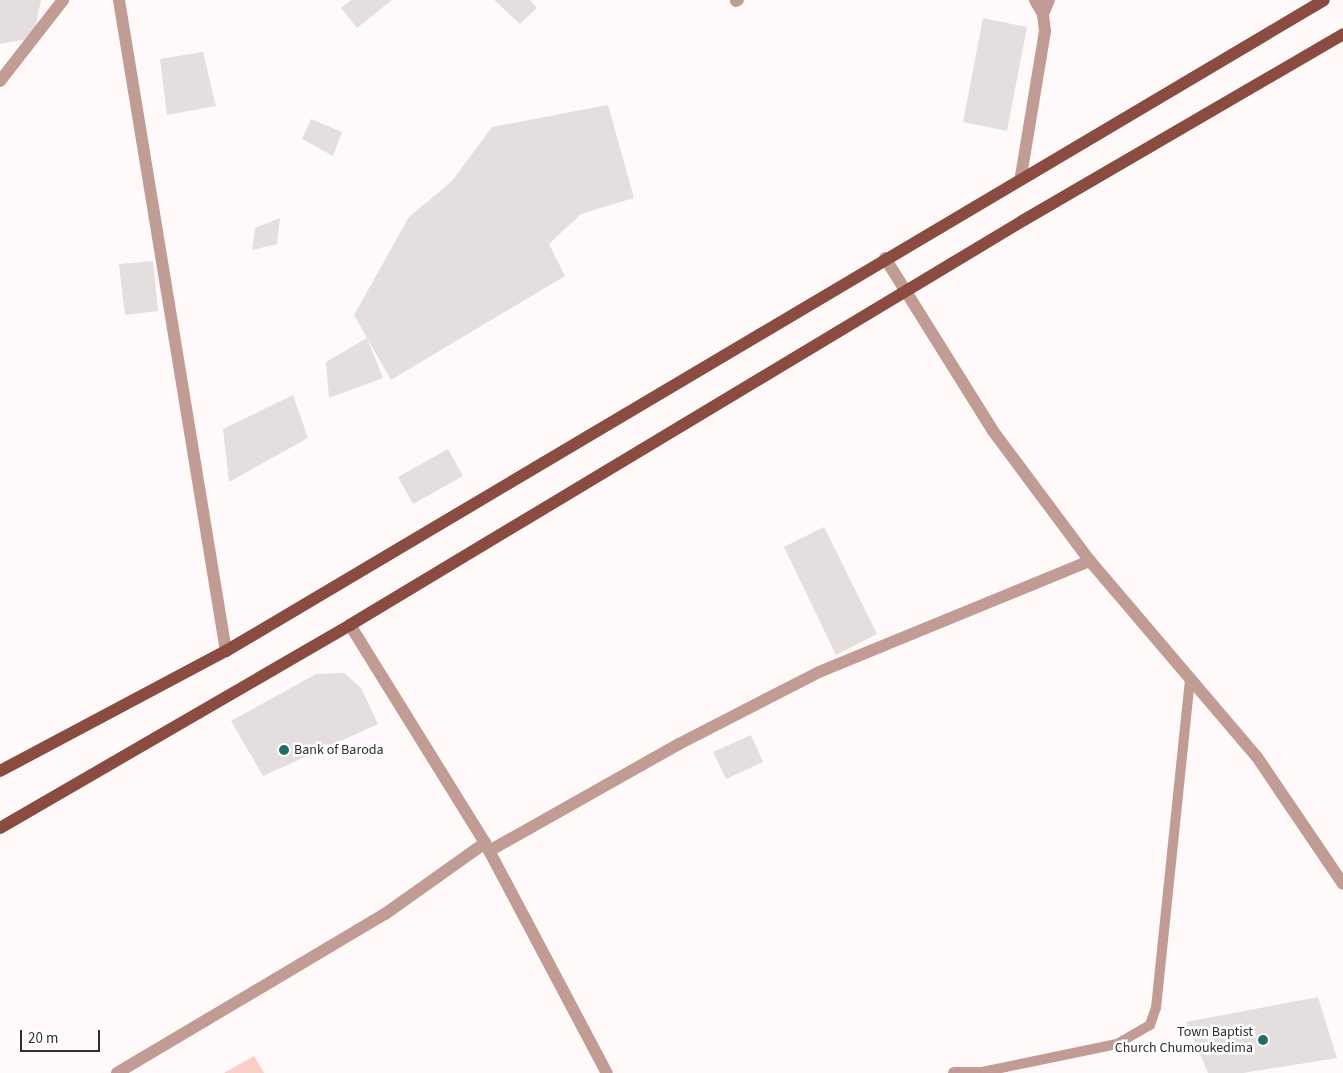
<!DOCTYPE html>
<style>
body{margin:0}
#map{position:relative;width:1343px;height:1073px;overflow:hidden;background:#fffaf9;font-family:"Source Sans 3",sans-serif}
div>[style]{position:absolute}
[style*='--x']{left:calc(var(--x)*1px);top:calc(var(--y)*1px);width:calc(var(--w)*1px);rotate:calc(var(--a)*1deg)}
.green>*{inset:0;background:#f9d0c7}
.building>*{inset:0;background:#e4dfde}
.lane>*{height:10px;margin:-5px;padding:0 5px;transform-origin:5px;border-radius:5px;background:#c19c94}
.street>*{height:12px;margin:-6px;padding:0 6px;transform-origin:6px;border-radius:6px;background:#c19c94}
.primary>*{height:12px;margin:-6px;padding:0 6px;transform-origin:6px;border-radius:6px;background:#8a4c40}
.dots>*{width:14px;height:14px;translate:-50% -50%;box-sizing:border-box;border:2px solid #fff;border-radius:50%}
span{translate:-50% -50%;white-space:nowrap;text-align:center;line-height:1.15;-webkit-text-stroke:5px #fff;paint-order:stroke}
.poi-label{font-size:14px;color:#312f2f}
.left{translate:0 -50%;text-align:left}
.right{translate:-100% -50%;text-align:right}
.scale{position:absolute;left:20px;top:1030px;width:80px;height:22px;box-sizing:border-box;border:2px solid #312f2f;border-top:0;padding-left:6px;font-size:15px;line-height:18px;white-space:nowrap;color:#312f2f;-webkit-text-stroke:4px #fff;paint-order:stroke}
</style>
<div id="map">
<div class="green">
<div style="clip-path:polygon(254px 1056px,264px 1073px,224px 1073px)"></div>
</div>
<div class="building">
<div style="clip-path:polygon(0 0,41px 0,33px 38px,0 44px)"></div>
<div style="clip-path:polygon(351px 0,392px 0,357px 28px,341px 8px)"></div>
<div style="clip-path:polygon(494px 0,530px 0,537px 8px,520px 24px)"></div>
<div style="clip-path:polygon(983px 18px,1027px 27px,1007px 131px,963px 122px)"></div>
<div style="clip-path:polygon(203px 52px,216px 106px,167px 115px,160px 59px)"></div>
<div style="clip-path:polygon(608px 105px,634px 198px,581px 214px,549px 244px,565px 276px,391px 380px,367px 338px,383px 378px,329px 398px,326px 362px,367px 338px,354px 315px,409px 217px,452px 181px,492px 127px)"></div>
<div style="clip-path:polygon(311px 119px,342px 132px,333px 156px,302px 139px)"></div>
<div style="clip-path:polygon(280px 218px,277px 244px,252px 250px,255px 228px)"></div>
<div style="clip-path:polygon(153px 261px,158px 311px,125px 315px,119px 264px)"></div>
<div style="clip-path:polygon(293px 395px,308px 438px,229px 482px,223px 429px)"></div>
<div style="clip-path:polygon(448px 449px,463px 476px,413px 504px,398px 477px)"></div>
<div style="clip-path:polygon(824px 527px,877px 634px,836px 655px,784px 547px)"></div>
<div style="clip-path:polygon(344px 673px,361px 688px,378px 724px,263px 776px,231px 721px,316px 674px)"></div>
<div style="clip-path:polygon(751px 735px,763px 762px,726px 779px,713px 752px)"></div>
<div style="clip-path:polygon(1318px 997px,1337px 1058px,1243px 1073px,1208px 1073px,1186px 1022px)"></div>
</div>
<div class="lane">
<div style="--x:977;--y:1073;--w:143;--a:-11.7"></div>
<div style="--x:1117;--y:1044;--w:38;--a:-30"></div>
<div style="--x:1150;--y:1025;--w:18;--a:-71"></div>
<div style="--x:1156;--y:1008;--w:331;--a:-84.1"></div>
</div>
<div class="street">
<div style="--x:119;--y:0;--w:660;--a:80.67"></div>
<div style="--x:736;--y:1;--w:2;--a:-27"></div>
<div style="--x:1043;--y:14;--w:15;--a:-67"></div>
<div style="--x:0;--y:81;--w:103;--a:-52.1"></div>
<div style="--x:1021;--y:176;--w:147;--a:-80.6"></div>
<div style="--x:1045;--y:31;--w:17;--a:-97"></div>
<div style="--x:1043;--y:14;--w:16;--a:-120"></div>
<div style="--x:885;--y:258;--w:204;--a:58"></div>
<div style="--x:993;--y:431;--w:162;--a:53.3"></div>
<div style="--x:1090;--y:561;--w:257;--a:49.6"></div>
<div style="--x:1257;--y:757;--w:153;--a:55.9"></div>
<div style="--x:350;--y:625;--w:256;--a:58.2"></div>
<div style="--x:485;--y:843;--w:260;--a:62.1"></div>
<div style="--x:489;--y:851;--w:218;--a:-29.4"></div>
<div style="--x:679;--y:744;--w:157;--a:-27.2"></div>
<div style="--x:819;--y:672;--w:293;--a:-22.3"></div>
<div style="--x:117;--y:1073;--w:312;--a:-30.7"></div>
<div style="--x:385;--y:914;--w:123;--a:-35.4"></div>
<div style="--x:954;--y:1073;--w:23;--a:0"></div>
</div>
<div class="primary">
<div style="--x:0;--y:771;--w:256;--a:-28"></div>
<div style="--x:226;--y:651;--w:1276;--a:-30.66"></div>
<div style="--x:0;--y:828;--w:405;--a:-30.1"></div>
<div style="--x:350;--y:625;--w:786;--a:-31"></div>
<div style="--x:1024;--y:220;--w:369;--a:-30.2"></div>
</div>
<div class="dots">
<div style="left:284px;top:750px;background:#236d66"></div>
<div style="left:1263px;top:1040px;background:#236d66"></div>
</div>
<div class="poi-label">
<span class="left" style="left:294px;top:750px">Bank of Baroda</span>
<span class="right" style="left:1253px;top:1040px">Town Baptist<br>Church Chumoukedima</span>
</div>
<div class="scale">20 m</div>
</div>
